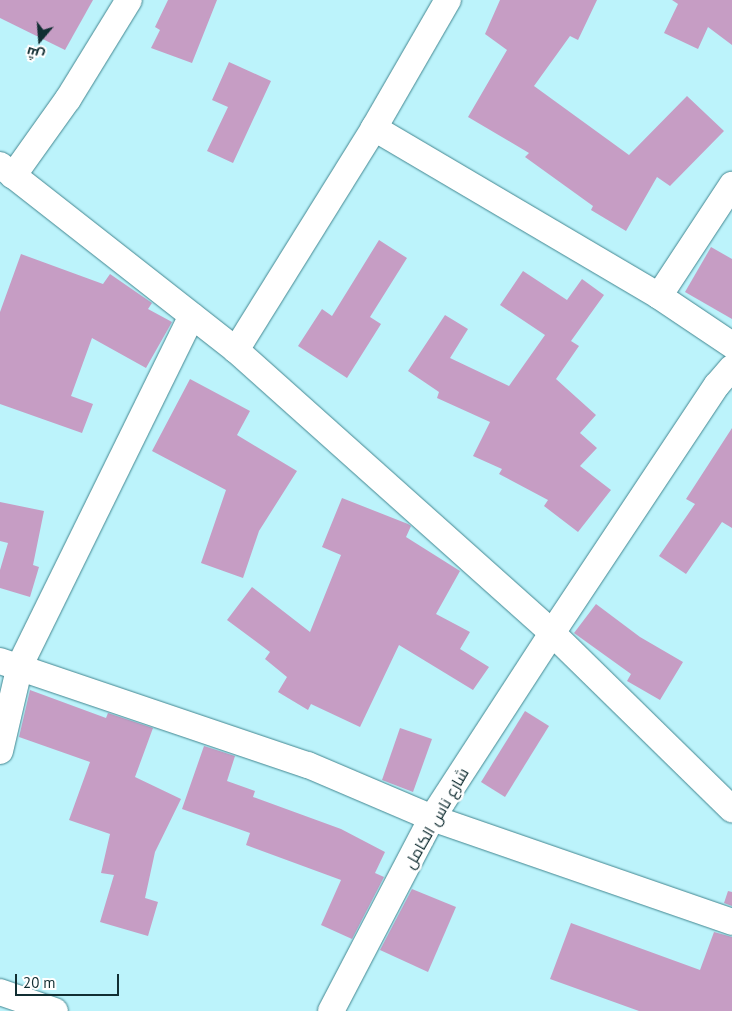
<!DOCTYPE html>
<meta charset="utf-8">
<style>
body{margin:0}
#map{position:relative;width:732px;height:1011px;overflow:hidden;background:#bcf3fb;font-family:"PT Sans",Cairo,sans-serif}
div>[style]{position:absolute}
[style*='--x']{left:calc(var(--x)*1px);top:calc(var(--y)*1px);width:calc(var(--w)*1px);rotate:calc(var(--a)*1deg)}
.building>*{inset:0;background:#c69dc4}
.roads{filter:drop-shadow(0 0 1px #428690) drop-shadow(0 0 1px #428690)}
.minor>*{height:26px;margin:-13px;padding:0 13px;transform-origin:13px;border-radius:13px;background:#fff}
span{translate:-50% -50%;white-space:nowrap;text-align:center;line-height:1.15;-webkit-text-stroke:5px #fff;paint-order:stroke}
.street-label{font-size:16px;color:#112e32}
.north{position:absolute;left:15px;top:15px;width:50px;height:50px;-webkit-text-stroke:4px #fff;paint-order:stroke;rotate:198deg;font-size:14px;font-weight:700;line-height:20px;text-align:center;color:#112e32}
.north::after{content:'';display:block;margin:auto;width:18px;height:22px;background:#112e32;clip-path:polygon(50% 0,100% 100%,50% 72%,0 100%)}
.scale{position:absolute;left:15px;top:974px;width:104px;height:22px;box-sizing:border-box;border:2px solid #112e32;border-top:0;padding-left:6px;font-size:15px;line-height:18px;white-space:nowrap;color:#112e32;-webkit-text-stroke:4px #fff;paint-order:stroke}
</style>
<div id="map">
<div class="building">
<div style="clip-path:polygon(0 0,93px 0,65px 50px,0 18px)"></div>
<div style="clip-path:polygon(168px 0,217px 0,192px 63px,151px 48px,160px 30px,155px 27px)"></div>
<div style="clip-path:polygon(500px 0,597px 0,578px 40px,570px 36px,534px 86px,629px 155px,687px 96px,724px 131px,670px 186px,657px 177px,626px 231px,591px 210px,593px 206px,525px 157px,529px 153px,468px 117px,507px 50px,485px 34px)"></div>
<div style="clip-path:polygon(672px 0,732px 0,732px 45px,708px 27px,698px 49px,664px 33px,678px 4px)"></div>
<div style="clip-path:polygon(229px 62px,271px 81px,233px 163px,207px 151px,228px 107px,212px 100px)"></div>
<div style="clip-path:polygon(379px 240px,407px 258px,370px 317px,381px 324px,347px 378px,298px 346px,322px 309px,332px 316px)"></div>
<div style="clip-path:polygon(711px 247px,732px 259px,732px 319px,685px 292px)"></div>
<div style="clip-path:polygon(21px 254px,103px 284px,110px 274px,152px 303px,148px 309px,172px 322px,146px 368px,92px 338px,71px 396px,93px 404px,82px 433px,0 404px,0 312px)"></div>
<div style="clip-path:polygon(523px 271px,567px 300px,582px 279px,604px 295px,571px 341px,579px 346px,556px 379px,596px 415px,580px 433px,597px 448px,580px 466px,611px 490px,578px 532px,544px 506px,548px 500px,499px 474px,502px 469px,473px 456px,490px 422px,437px 398px,439px 392px,408px 371px,445px 315px,468px 329px,450px 358px,509px 386px,545px 335px,500px 305px)"></div>
<div style="clip-path:polygon(190px 379px,250px 411px,237px 435px,297px 471px,259px 531px,243px 578px,201px 563px,226px 490px,152px 451px)"></div>
<div style="clip-path:polygon(732px 428px,732px 528px,722px 522px,686px 574px,659px 556px,695px 504px,686px 499px)"></div>
<div style="clip-path:polygon(342px 498px,408px 524px,411px 526px,406px 537px,460px 571px,436px 614px,470px 632px,460px 649px,489px 667px,473px 690px,399px 645px,360px 727px,311px 704px,308px 710px,278px 692px,287px 677px,265px 659px,270px 652px,227px 620px,252px 587px,310px 632px,341px 555px,322px 547px)"></div>
<div style="clip-path:polygon(0 502px,44px 511px,33px 565px,39px 567px,30px 597px,0 588px,0 570px,8px 543px,0 541px)"></div>
<div style="clip-path:polygon(596px 604px,640px 637px,683px 662px,660px 700px,627px 681px,631px 674px,574px 633px)"></div>
<div style="clip-path:polygon(30px 690px,106px 718px,108px 713px,153px 728px,135px 777px,181px 799px,155px 852px,145px 898px,158px 902px,148px 936px,100px 922px,114px 875px,101px 873px,110px 834px,69px 820px,90px 762px,19px 737px)"></div>
<div style="clip-path:polygon(525px 711px,549px 726px,505px 797px,481px 782px)"></div>
<div style="clip-path:polygon(400px 728px,432px 739px,413px 792px,382px 780px)"></div>
<div style="clip-path:polygon(204px 746px,235px 756px,227px 781px,255px 791px,253px 797px,341px 829px,385px 852px,375px 873px,384px 877px,352px 939px,321px 925px,341px 880px,246px 845px,250px 833px,182px 809px)"></div>
<div style="clip-path:polygon(412px 889px,456px 907px,428px 972px,380px 950px)"></div>
<div style="clip-path:polygon(728px 891px,732px 892px,732px 906px,724px 903px)"></div>
<div style="clip-path:polygon(571px 923px,700px 970px,714px 932px,732px 937px,732px 1011px,639px 1011px,550px 979px)"></div>
</div>
<div class="roads">
<div class="minor">
<div style="--x:374;--y:128;--w:331;--a:30.5"></div>
<div style="--x:659;--y:296;--w:88;--a:33.9"></div>
<div style="--x:0;--y:165;--w:300;--a:38.1"></div>
<div style="--x:236;--y:350;--w:424;--a:41.8"></div>
<div style="--x:552;--y:633;--w:252;--a:44.4"></div>
<div style="--x:13;--y:176;--w:95;--a:-54.5"></div>
<div style="--x:68;--y:99;--w:116;--a:-58.4"></div>
<div style="--x:659;--y:296;--w:133;--a:-56.7"></div>
<div style="--x:236;--y:350;--w:261;--a:-58.1"></div>
<div style="--x:374;--y:128;--w:148;--a:-60"></div>
<div style="--x:0;--y:661;--w:325;--a:18.7"></div>
<div style="--x:308;--y:765;--w:135;--a:23.1"></div>
<div style="--x:432;--y:818;--w:318;--a:19.1"></div>
<div style="--x:0;--y:751;--w:88;--a:-76.9"></div>
<div style="--x:20;--y:665;--w:389;--a:-63.8"></div>
<div style="--x:0;--y:992;--w:58;--a:19.1"></div>
<div style="--x:331;--y:1011;--w:218;--a:-62.4"></div>
<div style="--x:432;--y:818;--w:221;--a:-57"></div>
<div style="--x:552;--y:633;--w:298;--a:-56.4"></div>
<div style="--x:717;--y:385;--w:23;--a:-49"></div>
</div>
</div>
<div class="street-label">
<span style="left:436px;top:818px;rotate:-60deg">شارع ناس الكامل</span>
</div>
<div class="north">ش</div>
<div class="scale">20 m</div>
</div>
